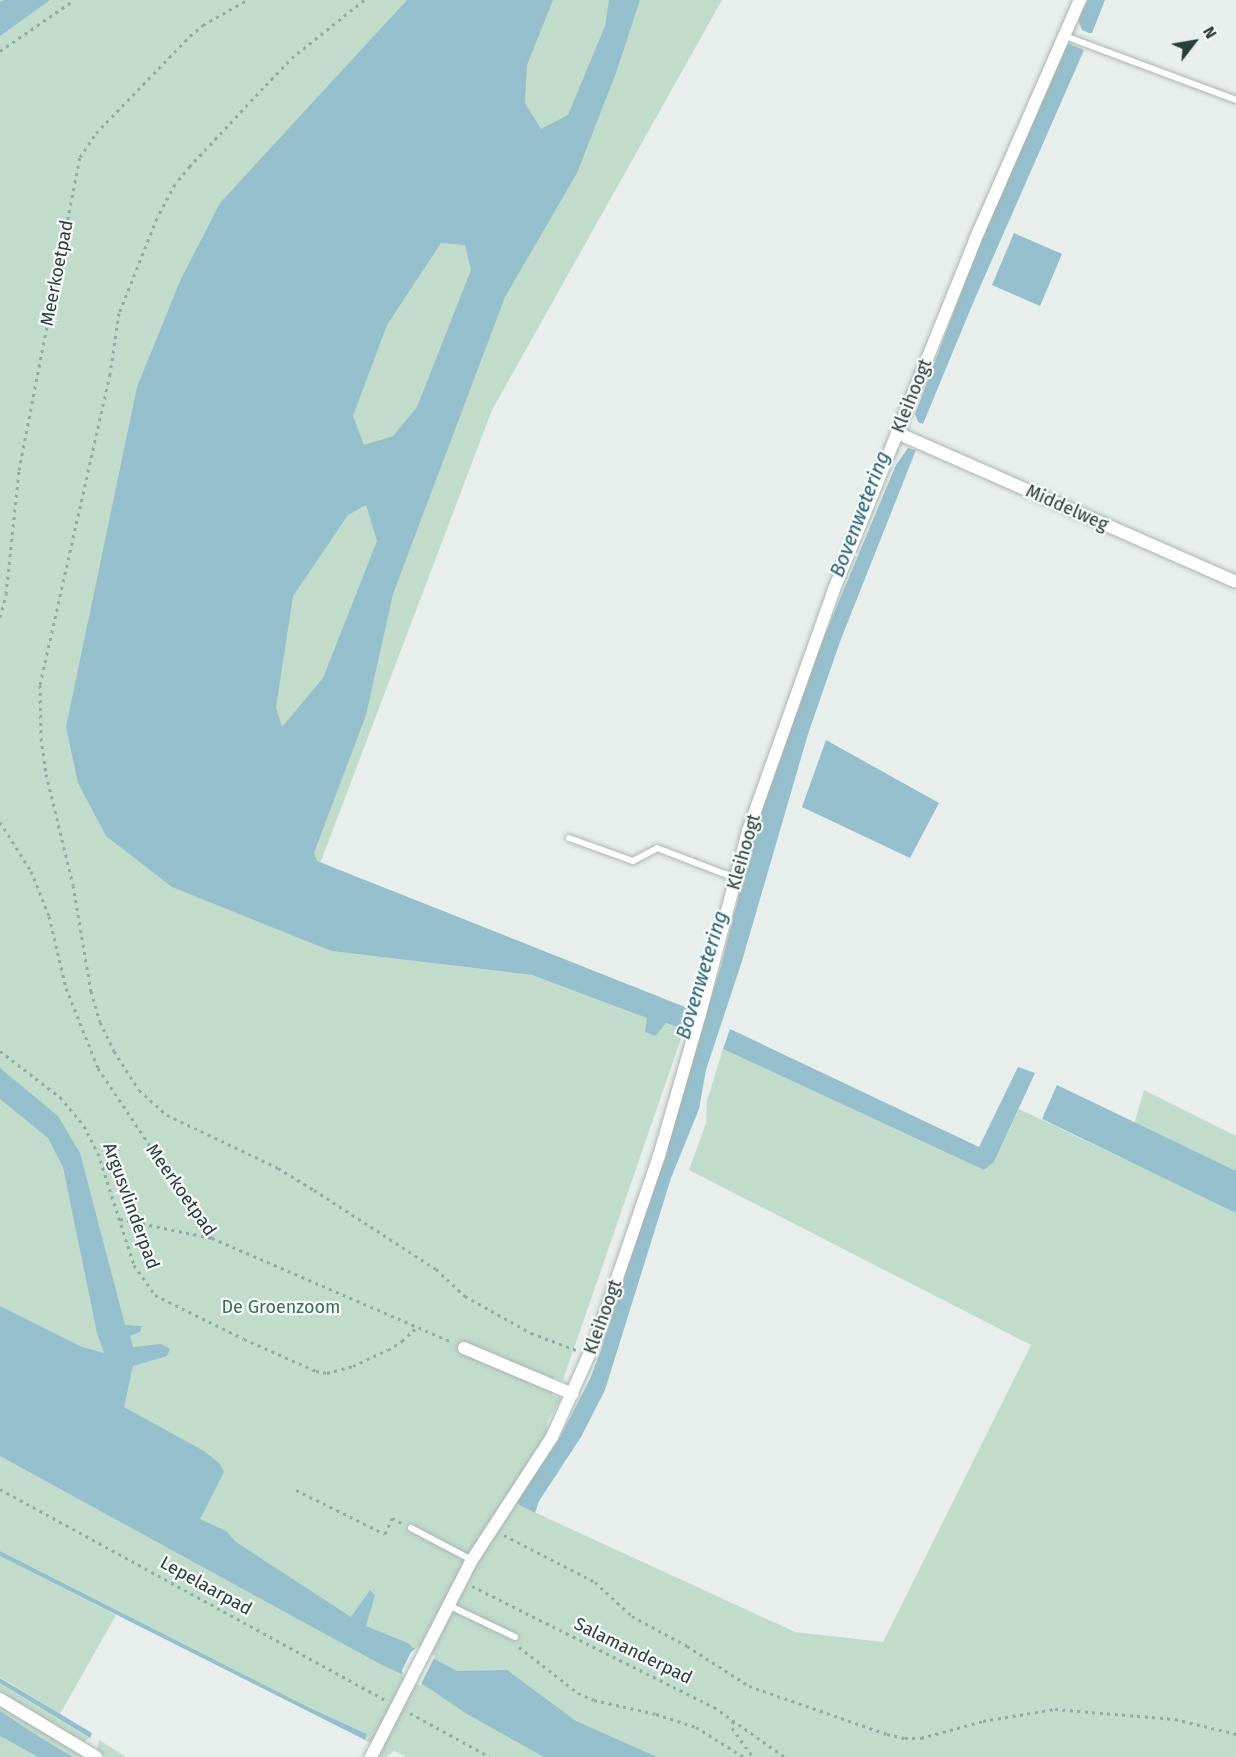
<!DOCTYPE html>
<style>
body{margin:0}
#map{position:relative;width:1236px;height:1757px;overflow:hidden;background:#e7eeeb;font-family:"Fira Sans",sans-serif}
div>[style]{position:absolute}
[style*='--x']{left:calc(var(--x)*1px);top:calc(var(--y)*1px);width:calc(var(--w)*1px);rotate:calc(var(--a)*1deg)}
.green>*{inset:0;background:#c2dccc}
.water>*{inset:0;background:#95bfcc}
.pier>*{inset:0;background:#e7eeeb}
.path>*{height:3px;margin-top:-1.5px;transform-origin:0;background:repeating-linear-gradient(90deg,#8baea6 0 3px,transparent 0 7.5px)}
.roads{filter:drop-shadow(0 0 2px #aab6b2) drop-shadow(0 0 2px #aab6b2)}
.service>*{height:6px;margin:-3px;padding:0 3px;transform-origin:3px;border-radius:3px;background:#fff}
.minor>*{height:12px;margin:-6px;padding:0 6px;transform-origin:6px;border-radius:6px;background:#fff}
span{translate:-50% -50%;white-space:nowrap;text-align:center;line-height:1.15;-webkit-text-stroke:4.5px #f7faf9;paint-order:stroke}
.street-label{font-size:18px;color:#273e3a}
.park-label{font-size:18px;color:#357152}
.water-label{font-size:20px;color:#276175;font-style:italic}
.north{position:absolute;left:1164px;top:12px;width:60px;height:60px;-webkit-text-stroke:4px #f7faf9;paint-order:stroke;rotate:59deg;font-size:16px;font-weight:700;line-height:24px;text-align:center;color:#273e3a}
.north::after{content:'';display:block;margin:auto;width:21px;height:27px;background:#273e3a;clip-path:polygon(50% 0,100% 100%,50% 72%,0 100%)}
</style>
<div id="map">
<div class="green">
<div style="clip-path:polygon(0 0,722px 0,492px 410px,293px 935px,331px 951px,532px 975px,684px 1030px,563px 1380px,554px 1377px,552px 1395px,561px 1399px,548px 1420px,534px 1512px,795px 1632px,883px 1642px,1031px 1345px,689px 1170px,706px 1123px,707px 1101px,723px 1049px,984px 1170px,994px 1162px,1019px 1109px,1124px 1159px,1144px 1090px,1236px 1136px,1236px 1757px,406px 1757px,394px 1751px,386px 1757px,376px 1757px,372px 1744px,365px 1740px,367px 1734px,308px 1707px,0 1551px)"></div>
<div style="clip-path:polygon(0 1556px,116px 1615px,60px 1714px,0 1677px)"></div>
<div style="clip-path:polygon(0 1683px,89px 1738px,83px 1743px,0 1693px)"></div>
<div style="clip-path:polygon(0 1706px,85px 1757px,73px 1757px,38px 1736px,0 1711px)"></div>
<div style="clip-path:polygon(0 1736px,22px 1748px,38px 1757px,0 1757px)"></div>
<div style="clip-path:polygon(99px 1740px,126px 1757px,106px 1757px,97px 1752px)"></div>
</div>
<div class="water">
<div style="clip-path:polygon(4px 0,50px 0,0 36px,0 2px)"></div>
<div style="clip-path:polygon(evenodd,407px 0,553px 0,527px 65px,525px 103px,541px 129px,568px 115px,605px 26px,609px 0,640px 0,616px 73px,577px 173px,505px 297px,393px 594px,366px 715px,314px 853px,317px 861px,690px 1009px,684px 1030px,666px 1023px,655px 1036px,645px 1032px,647px 1018px,532px 975px,331px 951px,172px 887px,106px 836px,78px 783px,66px 727px,137px 387px,180px 281px,220px 203px,407px 0,441px 243px,465px 245px,471px 270px,417px 407px,393px 436px,364px 445px,353px 416px,387px 325px,441px 243px,407px 0,366px 505px,377px 541px,323px 678px,282px 727px,276px 707px,293px 596px,348px 515px,366px 505px)"></div>
<div style="clip-path:polygon(1088px 0,1105px 0,1092px 33px,1089px 33px,1082px 30px,1078px 20px)"></div>
<div style="clip-path:polygon(1067px 43px,1084px 50px,973px 303px,923px 424px,918px 422px,915px 414px,995px 204px)"></div>
<div style="clip-path:polygon(1014px 233px,1062px 254px,1040px 306px,992px 285px)"></div>
<div style="clip-path:polygon(908px 448px,916px 450px,841px 639px,808px 734px,742px 961px,706px 1070px,699px 1109px,671px 1178px,605px 1390px,581px 1437px,539px 1501px,535px 1513px,516px 1503px,559px 1439px,590px 1379px,601px 1350px,721px 966px,766px 790px,821px 644px,896px 465px)"></div>
<div style="clip-path:polygon(826px 740px,939px 803px,910px 858px,802px 807px)"></div>
<div style="clip-path:polygon(730px 1029px,979px 1147px,1018px 1067px,1035px 1073px,994px 1162px,984px 1170px,723px 1049px)"></div>
<div style="clip-path:polygon(0 1068px,58px 1116px,80px 1153px,125px 1325px,142px 1326px,140px 1332px,130px 1336px,133px 1347px,161px 1344px,170px 1349px,167px 1356px,133px 1366px,124px 1407px,204px 1451px,219px 1463px,224px 1472px,200px 1519px,226px 1531px,236px 1542px,351px 1617px,370px 1590px,375px 1595px,366px 1626px,408px 1643px,412px 1647px,457px 1671px,507px 1670px,576px 1721px,657px 1757px,544px 1757px,467px 1714px,421px 1683px,380px 1664px,0 1456px,0 1306px,82px 1347px,104px 1353px,97px 1333px,63px 1167px,48px 1138px,0 1099px)"></div>
<div style="clip-path:polygon(1057px 1085px,1236px 1171px,1236px 1213px,1042px 1119px)"></div>
<div style="clip-path:polygon(0 1551px,308px 1707px,367px 1734px,365px 1740px,0 1556px)"></div>
<div style="clip-path:polygon(0 1678px,92px 1733px,90px 1738px,0 1683px)"></div>
<div style="clip-path:polygon(0 1711px,38px 1736px,73px 1757px,38px 1757px,0 1736px)"></div>
</div>
<div class="pier">
<div style="clip-path:polygon(418px 1647px,435px 1656px,420px 1686px,403px 1677px,402px 1670px,411px 1652px)"></div>
</div>
<div class="path">
<div style="--x:364;--y:0;--w:90;--a:141.3"></div>
<div style="--x:294;--y:56;--w:45;--a:134.1"></div>
<div style="--x:263;--y:88;--w:107;--a:133.1"></div>
<div style="--x:190;--y:166;--w:23;--a:130"></div>
<div style="--x:175;--y:184;--w:38;--a:118"></div>
<div style="--x:157;--y:218;--w:102;--a:111.8"></div>
<div style="--x:119;--y:313;--w:62;--a:98.4"></div>
<div style="--x:110;--y:374;--w:319;--a:102.7"></div>
<div style="--x:40;--y:685;--w:53;--a:88.9"></div>
<div style="--x:41;--y:738;--w:36;--a:82"></div>
<div style="--x:46;--y:774;--w:114;--a:76.3"></div>
<div style="--x:73;--y:885;--w:108;--a:80.4"></div>
<div style="--x:91;--y:991;--w:32;--a:74"></div>
<div style="--x:100;--y:1022;--w:32;--a:64"></div>
<div style="--x:114;--y:1051;--w:46;--a:57.3"></div>
<div style="--x:139;--y:1090;--w:38;--a:42"></div>
<div style="--x:167;--y:1115;--w:123;--a:25.5"></div>
<div style="--x:278;--y:1168;--w:42;--a:31.4"></div>
<div style="--x:314;--y:1190;--w:145;--a:32.9"></div>
<div style="--x:436;--y:1269;--w:40;--a:43"></div>
<div style="--x:465;--y:1296;--w:76;--a:29.3"></div>
<div style="--x:531;--y:1333;--w:48;--a:20.7"></div>
<div style="--x:0;--y:51;--w:90;--a:-34.6"></div>
<div style="--x:0;--y:617;--w:24;--a:-75"></div>
<div style="--x:6;--y:594;--w:125;--a:-84"></div>
<div style="--x:19;--y:470;--w:319;--a:-79"></div>
<div style="--x:80;--y:157;--w:29;--a:-56"></div>
<div style="--x:96;--y:133;--w:135;--a:-45.9"></div>
<div style="--x:190;--y:36;--w:17;--a:-40"></div>
<div style="--x:203;--y:25;--w:51;--a:-29.6"></div>
<div style="--x:0;--y:822;--w:58;--a:57.7"></div>
<div style="--x:31;--y:871;--w:48;--a:68.2"></div>
<div style="--x:49;--y:916;--w:74;--a:76.7"></div>
<div style="--x:66;--y:988;--w:86;--a:68.2"></div>
<div style="--x:98;--y:1068;--w:205;--a:56.2"></div>
<div style="--x:212;--y:1238;--w:262;--a:23.4"></div>
<div style="--x:0;--y:1051;--w:76;--a:37.5"></div>
<div style="--x:60;--y:1097;--w:38;--a:50"></div>
<div style="--x:84;--y:1126;--w:30;--a:63"></div>
<div style="--x:98;--y:1153;--w:118;--a:72.2"></div>
<div style="--x:134;--y:1265;--w:37;--a:55"></div>
<div style="--x:155;--y:1295;--w:99;--a:26.3"></div>
<div style="--x:244;--y:1339;--w:79;--a:24"></div>
<div style="--x:316;--y:1371;--w:11;--a:10"></div>
<div style="--x:327;--y:1373;--w:27;--a:-15"></div>
<div style="--x:353;--y:1366;--w:38;--a:-25"></div>
<div style="--x:388;--y:1350;--w:17;--a:-33"></div>
<div style="--x:402;--y:1341;--w:19;--a:-43"></div>
<div style="--x:120;--y:1219;--w:94;--a:11.7"></div>
<div style="--x:0;--y:1489;--w:439;--a:28.7"></div>
<div style="--x:296;--y:1490;--w:99;--a:26.3"></div>
<div style="--x:385;--y:1534;--w:17;--a:-66"></div>
<div style="--x:392;--y:1518;--w:11;--a:27"></div>
<div style="--x:504;--y:1535;--w:102;--a:27.3"></div>
<div style="--x:595;--y:1582;--w:50;--a:42.6"></div>
<div style="--x:632;--y:1616;--w:63;--a:28.6"></div>
<div style="--x:687;--y:1646;--w:74;--a:32.8"></div>
<div style="--x:749;--y:1686;--w:146;--a:19.2"></div>
<div style="--x:887;--y:1734;--w:18;--a:13"></div>
<div style="--x:905;--y:1738;--w:16;--a:0"></div>
<div style="--x:921;--y:1738;--w:64;--a:-15.3"></div>
<div style="--x:983;--y:1721;--w:73;--a:-9.5"></div>
<div style="--x:1055;--y:1709;--w:120;--a:4.8"></div>
<div style="--x:1175;--y:1719;--w:63;--a:13.8"></div>
<div style="--x:472;--y:1586;--w:271;--a:26.6"></div>
<div style="--x:714;--y:1707;--w:87;--a:35.2"></div>
<div style="--x:519;--y:1647;--w:75;--a:37.9"></div>
<div style="--x:578;--y:1693;--w:17;--a:24"></div>
<div style="--x:594;--y:1700;--w:64;--a:12.7"></div>
<div style="--x:656;--y:1714;--w:42;--a:18"></div>
<div style="--x:696;--y:1727;--w:57;--a:32"></div>
<div style="--x:410;--y:1713;--w:91;--a:28.8"></div>
<div style="--x:733;--y:1721;--w:7;--a:98"></div>
<div style="--x:732;--y:1728;--w:36;--a:54"></div>
</div>
<div class="roads">
<div class="service">
<div style="--x:1065;--y:36;--w:183;--a:20.5"></div>
<div style="--x:569;--y:838;--w:68;--a:19.8"></div>
<div style="--x:633;--y:861;--w:27;--a:-28"></div>
<div style="--x:657;--y:848;--w:84;--a:21"></div>
<div style="--x:411;--y:1528;--w:69;--a:27.7"></div>
<div style="--x:450;--y:1606;--w:72;--a:25.5"></div>
</div>
<div class="minor">
<div style="--x:897;--y:433;--w:370;--a:23.7"></div>
<div style="--x:464;--y:1348;--w:118;--a:22.9"></div>
<div style="--x:0;--y:1699;--w:112;--a:31.1"></div>
<div style="--x:371;--y:1757;--w:221;--a:-62.9"></div>
<div style="--x:472;--y:1560;--w:147;--a:-57"></div>
<div style="--x:552;--y:1437;--w:110;--a:-65.8"></div>
<div style="--x:597;--y:1337;--w:191;--a:-71.1"></div>
<div style="--x:659;--y:1156;--w:148;--a:-73.9"></div>
<div style="--x:700;--y:1014;--w:189;--a:-75.3"></div>
<div style="--x:748;--y:831;--w:254;--a:-70.4"></div>
<div style="--x:833;--y:592;--w:380;--a:-68"></div>
<div style="--x:975;--y:240;--w:262;--a:-66.4"></div>
</div>
</div>
<div class="street-label">
<span style="left:57px;top:273px;rotate:-79deg">Meerkoetpad</span>
<span style="left:912px;top:396px;rotate:-68deg">Kleihoogt</span>
<span style="left:1067px;top:508px;rotate:24deg">Middelweg</span>
<span style="left:744px;top:852px;rotate:-74deg">Kleihoogt</span>
<span style="left:181px;top:1190px;rotate:55deg">Meerkoetpad</span>
<span style="left:131px;top:1206px;rotate:70deg">Argusvlinderpad</span>
<span style="left:603px;top:1317px;rotate:-70deg">Kleihoogt</span>
<span style="left:206px;top:1586px;rotate:29deg">Lepelaarpad</span>
<span style="left:633px;top:1651px;rotate:26deg">Salamanderpad</span>
</div>
<div class="park-label">
<span style="left:281px;top:1307px">De Groenzoom</span>
</div>
<div class="water-label">
<span style="left:860px;top:514px;rotate:-69deg">Bovenwetering</span>
<span style="left:702px;top:975px;rotate:-73deg">Bovenwetering</span>
</div>
<div class="north">N</div>
</div>
